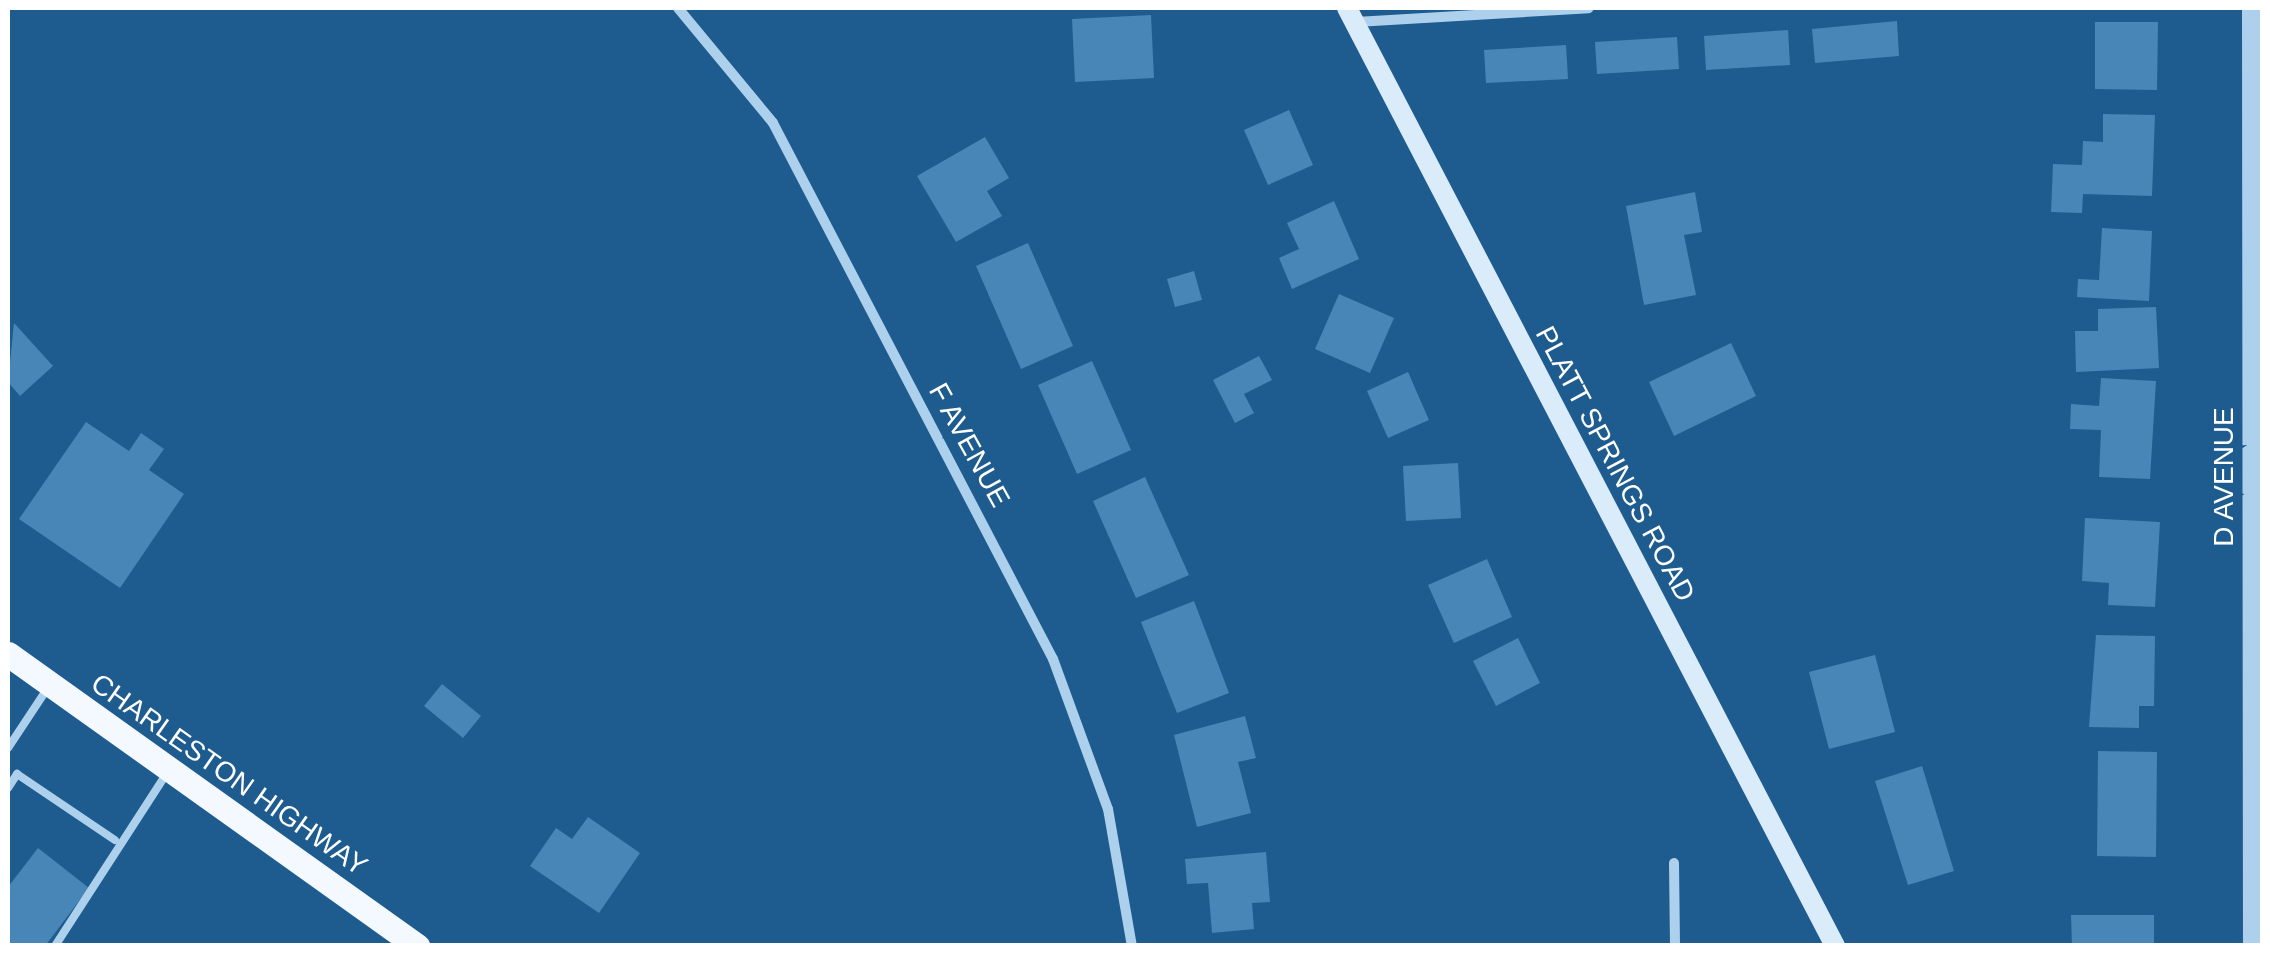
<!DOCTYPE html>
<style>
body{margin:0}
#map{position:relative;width:2270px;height:953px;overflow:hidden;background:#1e5c8f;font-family:Helvetica,sans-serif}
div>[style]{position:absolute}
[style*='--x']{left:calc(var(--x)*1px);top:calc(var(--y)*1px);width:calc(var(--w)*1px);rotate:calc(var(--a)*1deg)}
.building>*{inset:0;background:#4786b7}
.service>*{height:8px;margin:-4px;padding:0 4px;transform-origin:4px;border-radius:4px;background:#add1ed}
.minor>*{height:10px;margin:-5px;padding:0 5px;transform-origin:5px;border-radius:5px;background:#add1ed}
.tertiary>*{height:18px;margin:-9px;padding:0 9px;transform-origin:9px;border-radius:9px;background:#add1ed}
.secondary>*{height:20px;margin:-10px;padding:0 10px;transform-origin:10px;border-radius:10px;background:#daebfa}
.primary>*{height:25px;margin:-12.5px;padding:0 12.5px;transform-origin:12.5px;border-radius:12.5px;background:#f4f9ff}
span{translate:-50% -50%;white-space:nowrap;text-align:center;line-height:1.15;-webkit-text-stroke:9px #1e5c8f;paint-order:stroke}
.street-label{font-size:28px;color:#fff}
.frame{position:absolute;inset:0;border:10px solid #fff;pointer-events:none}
</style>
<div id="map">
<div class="building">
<div style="clip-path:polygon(1151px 15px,1154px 78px,1075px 82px,1072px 19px)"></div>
<div style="clip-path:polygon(1897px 21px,1899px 56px,1815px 63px,1812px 29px)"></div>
<div style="clip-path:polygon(2095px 22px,2158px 22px,2157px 90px,2095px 89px)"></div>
<div style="clip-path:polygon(1788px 30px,1790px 65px,1706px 70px,1704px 36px)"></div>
<div style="clip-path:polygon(1677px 37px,1679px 69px,1597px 74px,1595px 42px)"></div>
<div style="clip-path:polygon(1566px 45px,1568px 79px,1486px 83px,1484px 50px)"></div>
<div style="clip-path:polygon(1289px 110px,1313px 165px,1268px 185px,1244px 130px)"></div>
<div style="clip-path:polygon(2103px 114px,2155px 115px,2152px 196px,2083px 194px,2082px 213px,2051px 212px,2053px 164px,2082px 165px,2083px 141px,2103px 142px)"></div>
<div style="clip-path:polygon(985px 137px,1009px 178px,987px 191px,1002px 216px,956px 242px,917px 176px)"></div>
<div style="clip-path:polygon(1695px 192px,1702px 232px,1684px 235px,1696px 295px,1644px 305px,1626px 206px)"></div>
<div style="clip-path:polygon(1334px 201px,1359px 259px,1292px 289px,1279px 258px,1299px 249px,1287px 223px)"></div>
<div style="clip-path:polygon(2102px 228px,2152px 231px,2149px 301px,2077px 297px,2078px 279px,2099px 280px)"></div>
<div style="clip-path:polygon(1028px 243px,1073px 346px,1021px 369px,976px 266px)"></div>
<div style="clip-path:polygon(1194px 271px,1202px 300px,1175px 307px,1167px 279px)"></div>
<div style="clip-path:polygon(1339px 294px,1394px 318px,1370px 373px,1315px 349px)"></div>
<div style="clip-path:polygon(2156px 307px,2159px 368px,2076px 372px,2075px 331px,2098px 331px,2098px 309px)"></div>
<div style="clip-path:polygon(14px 323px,53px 366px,20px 396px,8px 382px)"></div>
<div style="clip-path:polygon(1731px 343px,1756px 396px,1674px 436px,1649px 382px)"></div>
<div style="clip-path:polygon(1259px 356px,1272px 380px,1244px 394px,1254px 413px,1235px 423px,1213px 380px)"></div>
<div style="clip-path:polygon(1092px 361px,1131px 450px,1077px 474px,1038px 385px)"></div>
<div style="clip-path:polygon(1408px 372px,1429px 420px,1388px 438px,1367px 391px)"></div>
<div style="clip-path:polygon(2101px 378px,2156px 381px,2150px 479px,2099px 477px,2101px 430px,2070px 429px,2071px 404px,2099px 406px)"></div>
<div style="clip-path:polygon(86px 422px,129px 451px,141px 433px,164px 449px,149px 470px,184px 494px,120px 588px,19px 519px)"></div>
<div style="clip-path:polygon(1458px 463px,1461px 518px,1406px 521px,1403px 466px)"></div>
<div style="clip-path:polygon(1145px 477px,1189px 575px,1136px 598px,1093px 501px)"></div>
<div style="clip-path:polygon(2085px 518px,2160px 522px,2155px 607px,2108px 605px,2109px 583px,2082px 581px)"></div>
<div style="clip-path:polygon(1487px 559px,1512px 617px,1454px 643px,1428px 585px)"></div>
<div style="clip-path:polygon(1194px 601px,1229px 693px,1177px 713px,1141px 622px)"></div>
<div style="clip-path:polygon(2096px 635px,2155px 636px,2154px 706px,2139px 706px,2139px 728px,2089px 727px)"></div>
<div style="clip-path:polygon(1518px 638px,1540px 683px,1496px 706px,1473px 661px)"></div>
<div style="clip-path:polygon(1875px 655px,1895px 732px,1829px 749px,1809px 672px)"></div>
<div style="clip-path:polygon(442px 684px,481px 716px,463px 738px,424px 706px)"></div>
<div style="clip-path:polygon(1245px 716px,1256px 758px,1238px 762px,1251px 813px,1197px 827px,1174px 735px)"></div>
<div style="clip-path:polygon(2098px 751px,2157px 752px,2156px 857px,2097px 856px)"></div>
<div style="clip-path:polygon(1922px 766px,1954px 871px,1908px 885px,1875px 781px)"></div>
<div style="clip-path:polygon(588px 817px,640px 853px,599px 913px,530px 866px,556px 828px,572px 839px)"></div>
<div style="clip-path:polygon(38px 848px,89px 888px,45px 946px,8px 946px,8px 887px)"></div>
<div style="clip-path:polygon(1266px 852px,1270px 902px,1252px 903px,1254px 929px,1212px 933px,1208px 883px,1187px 884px,1185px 859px)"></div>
<div style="clip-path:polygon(2071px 915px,2154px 915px,2154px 946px,2072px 946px)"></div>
</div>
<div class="service">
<div style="--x:8;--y:748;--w:71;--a:-56.5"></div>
<div style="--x:8;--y:788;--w:17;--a:-57"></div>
<div style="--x:17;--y:774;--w:118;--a:34"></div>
<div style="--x:55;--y:946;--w:206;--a:-57.1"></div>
</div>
<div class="minor">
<div style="--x:678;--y:8;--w:149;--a:50.4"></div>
<div style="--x:773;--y:123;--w:605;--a:62.42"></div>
<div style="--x:1053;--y:659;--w:160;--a:69.9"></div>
<div style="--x:1108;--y:809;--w:139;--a:80.1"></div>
<div style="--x:1356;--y:22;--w:233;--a:-3.4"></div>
<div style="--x:1674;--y:863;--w:83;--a:89.3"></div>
</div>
<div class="tertiary">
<div style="--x:2251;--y:8;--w:938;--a:89.94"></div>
</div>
<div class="secondary">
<div style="--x:1347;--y:8;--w:1057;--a:62.51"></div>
</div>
<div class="primary">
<div style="--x:8;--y:654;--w:503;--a:35.52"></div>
</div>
<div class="street-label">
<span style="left:969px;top:445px;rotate:61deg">F AVENUE</span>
<span style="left:1615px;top:464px;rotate:62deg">PLATT SPRINGS ROAD</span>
<span style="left:2224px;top:477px;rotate:-90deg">D AVENUE</span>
<span style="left:229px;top:775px;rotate:35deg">CHARLESTON HIGHWAY</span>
</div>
<div class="frame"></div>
</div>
